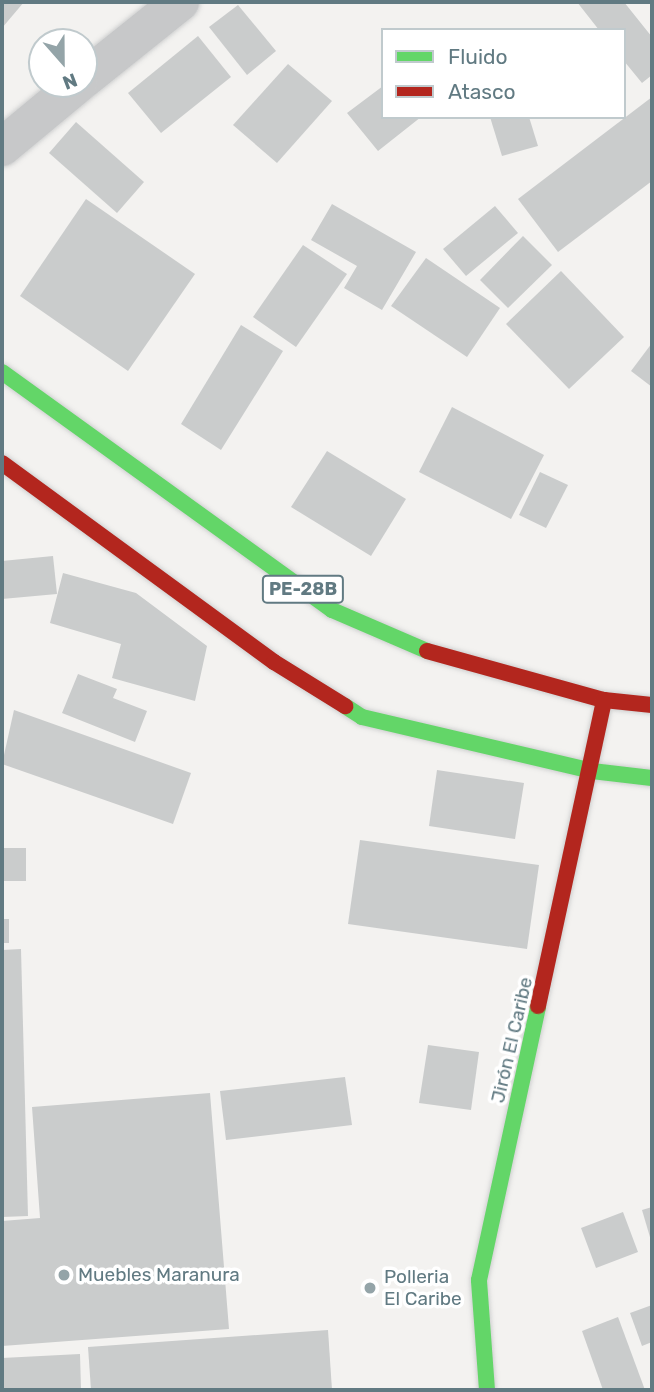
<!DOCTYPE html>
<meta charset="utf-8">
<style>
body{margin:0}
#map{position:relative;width:654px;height:1392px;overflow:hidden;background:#f3f2f0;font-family:Rubik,sans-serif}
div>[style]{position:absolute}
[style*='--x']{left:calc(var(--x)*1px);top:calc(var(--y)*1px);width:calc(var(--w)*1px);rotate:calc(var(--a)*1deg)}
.building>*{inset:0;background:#cacccc}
.roads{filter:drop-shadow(0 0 2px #cfd0d0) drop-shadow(0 0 2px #cfd0d0)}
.street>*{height:38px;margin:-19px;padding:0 19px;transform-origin:19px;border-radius:19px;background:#c7c8c9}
.fast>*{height:16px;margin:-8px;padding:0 8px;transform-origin:8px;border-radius:8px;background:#63d668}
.jam>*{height:16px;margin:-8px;padding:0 8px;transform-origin:8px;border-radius:8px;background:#b3261e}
.dots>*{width:19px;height:19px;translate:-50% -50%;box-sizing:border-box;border:4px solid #fff;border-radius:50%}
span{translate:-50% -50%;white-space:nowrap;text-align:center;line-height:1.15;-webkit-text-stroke:7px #fff;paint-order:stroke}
.shield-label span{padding:2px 5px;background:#fff;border:2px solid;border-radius:5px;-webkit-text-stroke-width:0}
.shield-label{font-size:18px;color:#617a82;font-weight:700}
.street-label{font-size:19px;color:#617a82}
.poi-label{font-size:19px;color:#617a82}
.left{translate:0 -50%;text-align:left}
.frame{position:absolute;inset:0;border:4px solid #617a82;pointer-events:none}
.legend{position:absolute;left:381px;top:28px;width:245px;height:91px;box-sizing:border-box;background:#fff;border:2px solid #c0cacd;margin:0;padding:9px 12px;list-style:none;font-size:21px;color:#617a82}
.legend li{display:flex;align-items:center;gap:14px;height:35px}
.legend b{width:35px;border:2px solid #c0cacd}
.north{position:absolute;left:28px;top:28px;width:70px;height:70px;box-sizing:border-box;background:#fff;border:2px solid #c0cacd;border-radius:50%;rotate:159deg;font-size:19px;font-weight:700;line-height:28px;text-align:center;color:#617a82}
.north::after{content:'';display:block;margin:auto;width:24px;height:32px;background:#94a4a8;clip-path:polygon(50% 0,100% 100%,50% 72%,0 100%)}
</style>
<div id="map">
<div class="building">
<div style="clip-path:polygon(2px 2px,24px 2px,2px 28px)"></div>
<div style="clip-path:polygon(577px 2px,624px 2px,652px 37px,652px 75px,642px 83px,624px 61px,624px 30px,599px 30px)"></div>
<div style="clip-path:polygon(238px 5px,276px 51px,247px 75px,209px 27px)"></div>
<div style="clip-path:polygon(198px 36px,231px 77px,161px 133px,128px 93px)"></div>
<div style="clip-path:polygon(288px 64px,332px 101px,277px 163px,233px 125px)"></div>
<div style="clip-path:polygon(383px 86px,383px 117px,421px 117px,378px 151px,347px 113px)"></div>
<div style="clip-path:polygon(652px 97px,652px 181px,558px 252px,518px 199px)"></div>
<div style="clip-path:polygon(490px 117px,529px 117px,538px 146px,502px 156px)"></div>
<div style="clip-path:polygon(76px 122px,144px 182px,117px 213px,49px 153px)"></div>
<div style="clip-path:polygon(86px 199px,195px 274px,128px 371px,20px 296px)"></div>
<div style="clip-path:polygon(332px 204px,416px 252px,382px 310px,344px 288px,357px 266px,311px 240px)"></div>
<div style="clip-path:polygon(495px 206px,518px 233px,466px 276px,443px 249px)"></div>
<div style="clip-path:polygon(523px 236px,552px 265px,508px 308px,480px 280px)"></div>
<div style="clip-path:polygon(303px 245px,347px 274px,296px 347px,253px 317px)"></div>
<div style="clip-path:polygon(426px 258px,500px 308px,467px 357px,391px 306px)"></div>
<div style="clip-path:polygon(561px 271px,624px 337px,569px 389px,506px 324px)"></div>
<div style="clip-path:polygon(241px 325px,283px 351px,221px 450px,181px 424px)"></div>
<div style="clip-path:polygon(652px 343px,652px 387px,631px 371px)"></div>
<div style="clip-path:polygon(452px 407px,544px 455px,511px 519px,419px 472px)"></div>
<div style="clip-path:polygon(327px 451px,406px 499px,371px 556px,291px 507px)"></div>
<div style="clip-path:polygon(540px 472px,568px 485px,546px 528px,519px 515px)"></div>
<div style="clip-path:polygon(53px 556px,57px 594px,2px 599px,2px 561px)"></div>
<div style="clip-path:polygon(63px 573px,136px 593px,207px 646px,195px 701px,112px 678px,121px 644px,50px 623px)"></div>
<div style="clip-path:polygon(78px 674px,117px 689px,113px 698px,147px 711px,135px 742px,62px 713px)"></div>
<div style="clip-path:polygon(14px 710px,191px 773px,173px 824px,2px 764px)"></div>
<div style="clip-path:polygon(437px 770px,524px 783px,515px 839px,429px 826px)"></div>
<div style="clip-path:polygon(360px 840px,539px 865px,527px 949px,348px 924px)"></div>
<div style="clip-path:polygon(2px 848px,26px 848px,26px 881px,2px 881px)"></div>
<div style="clip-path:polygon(2px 919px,9px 919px,9px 943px,2px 943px)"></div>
<div style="clip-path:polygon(21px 949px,28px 1216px,2px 1217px,2px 950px)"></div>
<div style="clip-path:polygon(428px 1045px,479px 1052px,471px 1110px,419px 1103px)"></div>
<div style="clip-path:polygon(345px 1077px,352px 1125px,226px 1140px,220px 1091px)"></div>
<div style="clip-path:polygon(210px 1093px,229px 1329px,2px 1346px,2px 1221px,40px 1218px,32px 1107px)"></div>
<div style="clip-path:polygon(652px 1207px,652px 1244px,642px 1210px)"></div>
<div style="clip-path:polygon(623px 1212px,638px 1252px,596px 1268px,581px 1228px)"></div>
<div style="clip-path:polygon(652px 1305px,652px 1342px,642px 1346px,630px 1313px)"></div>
<div style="clip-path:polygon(618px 1317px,645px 1390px,603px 1390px,582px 1331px)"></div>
<div style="clip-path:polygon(328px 1330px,332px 1390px,91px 1390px,88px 1347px)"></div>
<div style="clip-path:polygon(80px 1354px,81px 1390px,2px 1390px,2px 1358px)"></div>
</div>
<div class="roads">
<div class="street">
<div style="--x:84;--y:79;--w:123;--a:-38.7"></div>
<div style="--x:2;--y:147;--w:99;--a:-39.7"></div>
</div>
<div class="fast">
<div style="--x:2;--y:372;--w:407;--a:35.8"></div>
<div style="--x:332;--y:610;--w:103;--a:23.3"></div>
<div style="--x:345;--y:706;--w:20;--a:33"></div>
<div style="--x:362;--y:717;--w:236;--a:13.2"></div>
<div style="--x:592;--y:771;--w:60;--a:6.7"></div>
<div style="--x:487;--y:1390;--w:110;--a:-94.2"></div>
<div style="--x:479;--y:1280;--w:280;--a:-77.8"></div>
</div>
<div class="jam">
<div style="--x:2;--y:463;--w:337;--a:36.2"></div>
<div style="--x:274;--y:662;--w:84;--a:31.8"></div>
<div style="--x:427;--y:651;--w:184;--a:15.5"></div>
<div style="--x:604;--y:700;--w:48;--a:5.9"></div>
<div style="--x:538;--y:1006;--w:313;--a:-77.8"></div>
</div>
</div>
<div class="dots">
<div style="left:64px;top:1275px;background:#94a4a8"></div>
<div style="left:370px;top:1288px;background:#94a4a8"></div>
</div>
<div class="shield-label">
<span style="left:303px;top:589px">PE-28B</span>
</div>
<div class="street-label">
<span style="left:512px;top:1040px;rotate:-77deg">Jirón El Caribe</span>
</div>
<div class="poi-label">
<span class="left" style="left:78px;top:1275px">Muebles Maranura</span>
<span class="left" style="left:384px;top:1288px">Polleria<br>El Caribe</span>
</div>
<div class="frame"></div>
<ul class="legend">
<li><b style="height:9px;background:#63d668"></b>Fluido</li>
<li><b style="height:9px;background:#b3261e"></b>Atasco</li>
</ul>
<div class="north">N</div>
</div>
